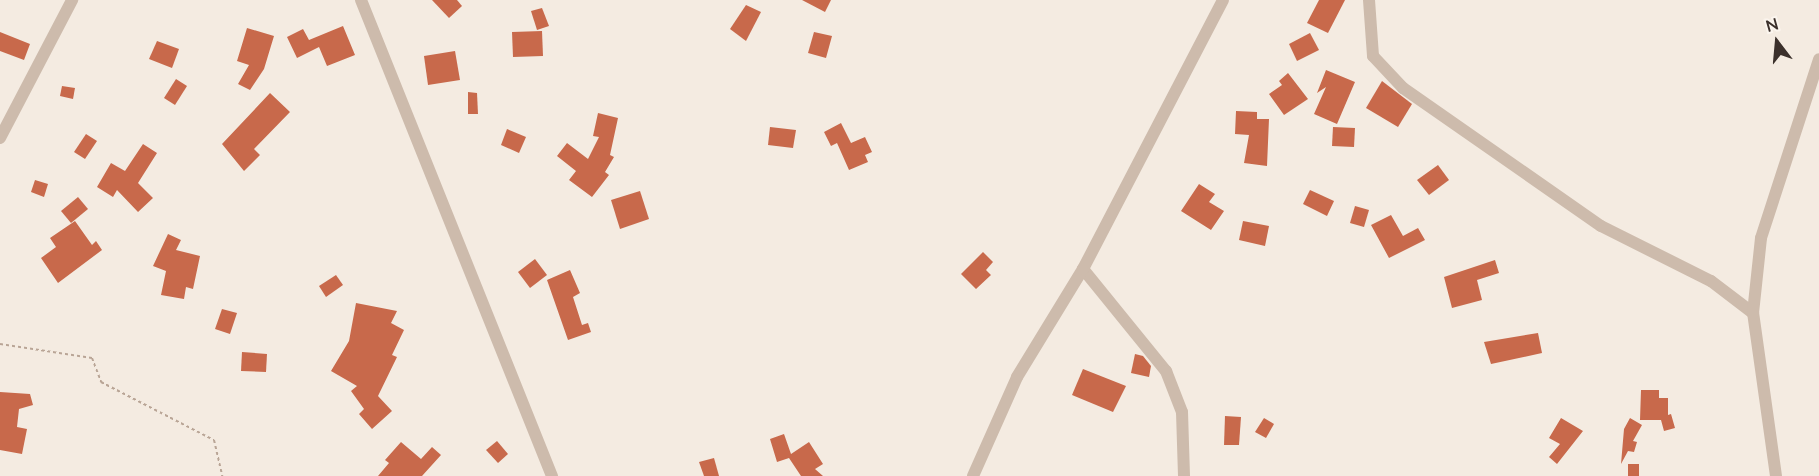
<!DOCTYPE html>
<style>
body{margin:0}
#map{position:relative;width:1819px;height:476px;overflow:hidden;background:#f4ebe1;font-family:Lato,sans-serif}
div>[style]{position:absolute}
[style*='--x']{left:calc(var(--x)*1px);top:calc(var(--y)*1px);width:calc(var(--w)*1px);rotate:calc(var(--a)*1deg)}
.building>*{inset:0;background:#c8694b}
.path>*{height:2px;margin-top:-1px;transform-origin:0;background:repeating-linear-gradient(90deg,#b9a596 0 3px,transparent 0 6px)}
.street>*{height:12px;margin:-6px;padding:0 6px;transform-origin:6px;border-radius:6px;background:#cdbbac}
span{translate:-50% -50%;white-space:nowrap;text-align:center;line-height:1.15;-webkit-text-stroke:6px #fbf5ee;paint-order:stroke}
.north{position:absolute;left:1747px;top:12px;width:60px;height:60px;-webkit-text-stroke:4px #fbf5ee;paint-order:stroke;rotate:344deg;font-size:16px;font-weight:700;line-height:24px;text-align:center;color:#3b302b}
.north::after{content:'';display:block;margin:auto;width:21px;height:27px;background:#3b302b;clip-path:polygon(50% 0,100% 100%,50% 72%,0 100%)}
</style>
<div id="map">
<div class="building">
<div style="clip-path:polygon(432px 0,457px 0,462px 6px,449px 18px)"></div>
<div style="clip-path:polygon(802px 0,831px 0,825px 12px)"></div>
<div style="clip-path:polygon(1319px 0,1345px 0,1328px 33px,1307px 23px)"></div>
<div style="clip-path:polygon(746px 5px,761px 12px,746px 41px,730px 29px)"></div>
<div style="clip-path:polygon(542px 8px,549px 26px,537px 30px,531px 11px)"></div>
<div style="clip-path:polygon(343px 26px,355px 55px,327px 66px,319px 47px,297px 58px,287px 37px,303px 29px,309px 40px)"></div>
<div style="clip-path:polygon(247px 28px,274px 36px,264px 69px,250px 90px,238px 84px,249px 65px,237px 61px)"></div>
<div style="clip-path:polygon(542px 31px,543px 56px,513px 57px,512px 32px)"></div>
<div style="clip-path:polygon(0 32px,30px 44px,24px 60px,0 51px)"></div>
<div style="clip-path:polygon(814px 32px,832px 36px,826px 58px,808px 53px)"></div>
<div style="clip-path:polygon(1310px 33px,1319px 50px,1297px 61px,1289px 44px)"></div>
<div style="clip-path:polygon(157px 41px,179px 49px,172px 68px,149px 59px)"></div>
<div style="clip-path:polygon(455px 51px,460px 80px,428px 85px,424px 56px)"></div>
<div style="clip-path:polygon(1326px 70px,1355px 82px,1337px 124px,1314px 114px,1326px 87px,1317px 93px)"></div>
<div style="clip-path:polygon(1288px 73px,1308px 99px,1284px 115px,1269px 94px,1282px 85px,1279px 81px)"></div>
<div style="clip-path:polygon(176px 79px,187px 86px,175px 105px,164px 98px)"></div>
<div style="clip-path:polygon(1382px 81px,1412px 104px,1398px 127px,1366px 108px)"></div>
<div style="clip-path:polygon(62px 86px,75px 88px,73px 99px,60px 96px)"></div>
<div style="clip-path:polygon(468px 92px,477px 93px,478px 114px,468px 114px)"></div>
<div style="clip-path:polygon(270px 93px,290px 112px,254px 149px,260px 155px,244px 171px,222px 144px)"></div>
<div style="clip-path:polygon(1236px 111px,1257px 112px,1257px 119px,1269px 119px,1267px 166px,1244px 163px,1249px 135px,1235px 134px)"></div>
<div style="clip-path:polygon(598px 113px,618px 118px,610px 155px,614px 157px,605px 172px,609px 175px,592px 197px,569px 180px,576px 171px,557px 156px,567px 143px,588px 159px,599px 137px,593px 136px)"></div>
<div style="clip-path:polygon(841px 123px,851px 143px,865px 137px,872px 152px,865px 155px,868px 162px,849px 170px,837px 143px,831px 146px,824px 132px)"></div>
<div style="clip-path:polygon(770px 127px,796px 130px,793px 148px,768px 145px)"></div>
<div style="clip-path:polygon(1333px 127px,1355px 128px,1354px 147px,1332px 146px)"></div>
<div style="clip-path:polygon(507px 129px,526px 137px,519px 153px,501px 145px)"></div>
<div style="clip-path:polygon(86px 134px,97px 141px,85px 159px,74px 152px)"></div>
<div style="clip-path:polygon(143px 144px,157px 153px,138px 183px,153px 198px,138px 212px,117px 190px,113px 197px,97px 187px,111px 163px,125px 171px)"></div>
<div style="clip-path:polygon(1438px 165px,1449px 180px,1429px 195px,1417px 180px)"></div>
<div style="clip-path:polygon(35px 180px,48px 184px,44px 197px,31px 192px)"></div>
<div style="clip-path:polygon(1199px 184px,1215px 194px,1209px 202px,1224px 211px,1211px 230px,1181px 211px)"></div>
<div style="clip-path:polygon(1310px 190px,1334px 201px,1327px 216px,1303px 204px)"></div>
<div style="clip-path:polygon(640px 191px,649px 219px,620px 229px,611px 200px)"></div>
<div style="clip-path:polygon(78px 197px,88px 209px,71px 223px,61px 211px)"></div>
<div style="clip-path:polygon(1355px 206px,1369px 210px,1364px 227px,1350px 223px)"></div>
<div style="clip-path:polygon(1391px 215px,1403px 236px,1418px 228px,1425px 240px,1389px 258px,1371px 225px)"></div>
<div style="clip-path:polygon(75px 221px,92px 245px,96px 241px,102px 250px,58px 283px,41px 258px,56px 247px,50px 238px)"></div>
<div style="clip-path:polygon(1243px 221px,1269px 226px,1265px 246px,1239px 240px)"></div>
<div style="clip-path:polygon(168px 234px,181px 240px,176px 250px,200px 256px,193px 289px,186px 287px,184px 299px,161px 295px,166px 271px,153px 266px)"></div>
<div style="clip-path:polygon(983px 252px,993px 262px,986px 270px,991px 275px,976px 289px,961px 274px)"></div>
<div style="clip-path:polygon(535px 259px,547px 275px,530px 288px,518px 272px)"></div>
<div style="clip-path:polygon(1495px 260px,1499px 273px,1477px 280px,1482px 300px,1452px 308px,1444px 277px)"></div>
<div style="clip-path:polygon(570px 270px,580px 293px,573px 297px,582px 325px,588px 323px,591px 332px,568px 340px,547px 280px)"></div>
<div style="clip-path:polygon(336px 275px,343px 285px,326px 297px,319px 286px)"></div>
<div style="clip-path:polygon(356px 303px,397px 311px,391px 323px,404px 330px,392px 355px,397px 357px,378px 396px,392px 411px,372px 429px,359px 414px,364px 409px,351px 391px,357px 386px,331px 371px,349px 341px)"></div>
<div style="clip-path:polygon(222px 309px,237px 313px,230px 334px,215px 329px)"></div>
<div style="clip-path:polygon(1538px 333px,1542px 353px,1491px 364px,1484px 342px)"></div>
<div style="clip-path:polygon(242px 352px,267px 354px,266px 372px,241px 371px)"></div>
<div style="clip-path:polygon(1135px 354px,1143px 356px,1151px 366px,1149px 377px,1131px 373px)"></div>
<div style="clip-path:polygon(1083px 369px,1126px 386px,1113px 412px,1072px 395px)"></div>
<div style="clip-path:polygon(1641px 390px,1659px 390px,1659px 398px,1668px 398px,1668px 415px,1671px 414px,1675px 428px,1664px 431px,1661px 420px,1640px 420px)"></div>
<div style="clip-path:polygon(0 392px,30px 394px,33px 405px,19px 409px,17px 427px,27px 429px,22px 454px,0 450px)"></div>
<div style="clip-path:polygon(1225px 416px,1241px 417px,1239px 445px,1224px 445px)"></div>
<div style="clip-path:polygon(1264px 418px,1274px 424px,1266px 438px,1255px 432px)"></div>
<div style="clip-path:polygon(1561px 418px,1583px 431px,1557px 464px,1549px 457px,1560px 444px,1549px 438px)"></div>
<div style="clip-path:polygon(1630px 418px,1642px 425px,1633px 441px,1637px 442px,1634px 452px,1628px 451px,1621px 464px,1624px 429px)"></div>
<div style="clip-path:polygon(784px 434px,791px 454px,809px 442px,823px 464px,815px 469px,823px 476px,801px 476px,789px 458px,777px 462px,770px 439px)"></div>
<div style="clip-path:polygon(497px 441px,508px 454px,498px 463px,486px 450px)"></div>
<div style="clip-path:polygon(401px 442px,421px 459px,432px 447px,441px 455px,422px 476px,378px 476px,389px 463px,385px 460px)"></div>
<div style="clip-path:polygon(714px 458px,719px 476px,704px 476px,699px 462px)"></div>
<div style="clip-path:polygon(1628px 464px,1639px 464px,1639px 476px,1628px 476px)"></div>
</div>
<div class="path">
<div style="--x:0;--y:344;--w:93;--a:8.7"></div>
<div style="--x:92;--y:358;--w:26;--a:69"></div>
<div style="--x:101;--y:382;--w:127;--a:27.2"></div>
<div style="--x:214;--y:440;--w:37;--a:77"></div>
</div>
<div class="street">
<div style="--x:361;--y:0;--w:513;--a:68.14"></div>
<div style="--x:1369;--y:0;--w:56;--a:85.9"></div>
<div style="--x:1373;--y:56;--w:44;--a:46.8"></div>
<div style="--x:1403;--y:88;--w:241;--a:34.9"></div>
<div style="--x:1601;--y:226;--w:123;--a:26.6"></div>
<div style="--x:1711;--y:281;--w:53;--a:37.3"></div>
<div style="--x:0;--y:138;--w:156;--a:-62.4"></div>
<div style="--x:1083;--y:269;--w:132;--a:50.9"></div>
<div style="--x:1166;--y:371;--w:44;--a:68.7"></div>
<div style="--x:1182;--y:412;--w:64;--a:88.2"></div>
<div style="--x:973;--y:476;--w:108;--a:-66"></div>
<div style="--x:1017;--y:377;--w:127;--a:-58.6"></div>
<div style="--x:1083;--y:269;--w:303;--a:-62.5"></div>
<div style="--x:1776;--y:476;--w:165;--a:-98"></div>
<div style="--x:1753;--y:313;--w:75;--a:-83.9"></div>
<div style="--x:1761;--y:238;--w:188;--a:-72"></div>
</div>
<div class="north">N</div>
</div>
